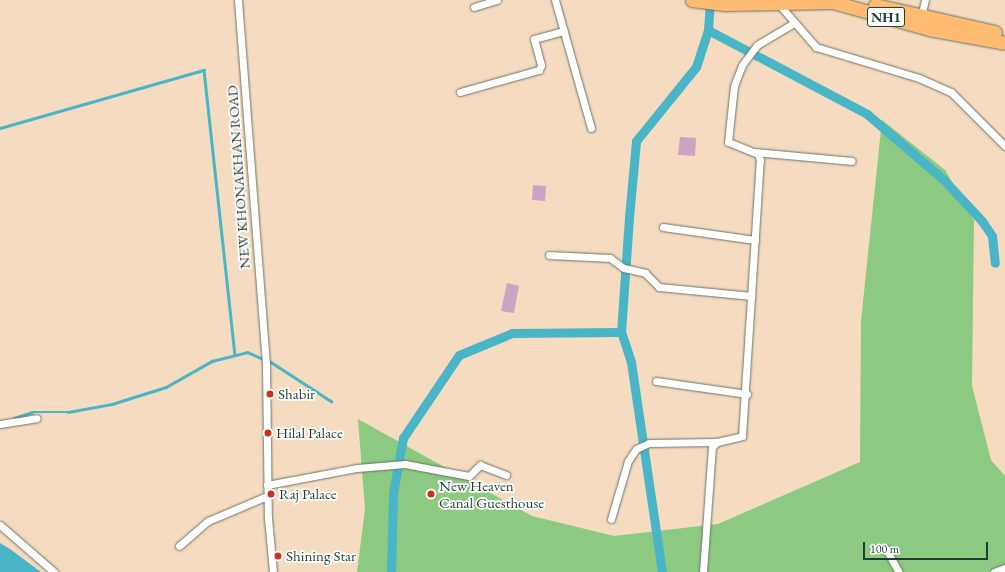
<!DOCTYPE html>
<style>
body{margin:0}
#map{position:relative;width:1005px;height:572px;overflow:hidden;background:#f5dbbf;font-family:"EB Garamond",serif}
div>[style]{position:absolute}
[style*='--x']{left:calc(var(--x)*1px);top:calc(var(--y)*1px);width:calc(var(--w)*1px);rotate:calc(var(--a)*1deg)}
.green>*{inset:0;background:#8bca80}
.water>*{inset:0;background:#49b5c6}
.stream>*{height:2.5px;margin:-1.25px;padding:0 1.25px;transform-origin:1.25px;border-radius:1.25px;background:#49b5c6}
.canal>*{height:9px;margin:-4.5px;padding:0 4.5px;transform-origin:4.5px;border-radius:4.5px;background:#49b5c6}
.building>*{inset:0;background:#caa4c3}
.roads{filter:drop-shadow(0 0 1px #6a7465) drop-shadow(0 0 1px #6a7465)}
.street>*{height:7px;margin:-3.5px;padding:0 3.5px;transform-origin:3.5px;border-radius:3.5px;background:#fff}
.highway>*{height:13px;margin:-6.5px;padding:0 6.5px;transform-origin:6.5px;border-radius:6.5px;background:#febb71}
.dots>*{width:11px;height:11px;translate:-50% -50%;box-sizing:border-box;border:2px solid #fff;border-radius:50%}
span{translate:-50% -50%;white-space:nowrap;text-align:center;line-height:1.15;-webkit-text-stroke:3.5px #fff;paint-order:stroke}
.shield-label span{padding:1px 3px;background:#fff;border:1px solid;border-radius:3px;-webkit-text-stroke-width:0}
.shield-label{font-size:14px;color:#1f3d34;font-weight:700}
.street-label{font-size:15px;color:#1f3d34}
.poi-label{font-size:15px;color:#1f3d34}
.left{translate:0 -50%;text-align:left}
.scale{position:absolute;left:863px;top:542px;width:125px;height:18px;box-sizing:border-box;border:2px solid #1f3d34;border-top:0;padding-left:5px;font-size:12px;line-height:14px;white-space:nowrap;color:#1f3d34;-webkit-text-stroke:3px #fff;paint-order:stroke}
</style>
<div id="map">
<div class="green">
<div style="clip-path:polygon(882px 120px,945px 170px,974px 220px,972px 386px,991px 460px,1005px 476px,1005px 572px,357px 572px,365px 509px,358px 419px,532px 516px,614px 536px,718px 524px,860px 462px,861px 321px)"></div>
</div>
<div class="water">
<div style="clip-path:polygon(0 543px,10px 549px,41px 572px,0 572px)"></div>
</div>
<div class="stream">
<div style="--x:0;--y:128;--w:212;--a:-15.9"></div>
<div style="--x:204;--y:70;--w:286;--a:83.8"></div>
<div style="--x:14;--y:418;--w:19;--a:-18"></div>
<div style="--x:32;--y:412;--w:36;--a:0"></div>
<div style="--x:68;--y:412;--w:45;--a:-10.3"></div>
<div style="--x:112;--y:404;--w:57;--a:-17.5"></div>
<div style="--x:166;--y:387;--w:53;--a:-29.5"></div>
<div style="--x:212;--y:361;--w:36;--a:-14"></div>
<div style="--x:247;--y:352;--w:26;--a:23"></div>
<div style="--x:271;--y:362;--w:72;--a:33"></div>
</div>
<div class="canal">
<div style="--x:708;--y:30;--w:180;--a:27.8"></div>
<div style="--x:867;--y:114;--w:101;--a:40.6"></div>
<div style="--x:944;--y:180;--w:56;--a:47.2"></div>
<div style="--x:982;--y:221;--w:18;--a:56"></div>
<div style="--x:992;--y:236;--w:27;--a:84"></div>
<div style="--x:391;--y:572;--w:79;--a:-88.5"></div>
<div style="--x:393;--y:493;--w:56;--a:-79.7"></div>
<div style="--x:403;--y:438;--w:100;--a:-56"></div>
<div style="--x:459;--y:355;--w:57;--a:-22.5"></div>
<div style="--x:512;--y:333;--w:109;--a:-0.5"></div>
<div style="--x:662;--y:572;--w:212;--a:-98.4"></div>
<div style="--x:631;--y:362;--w:32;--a:-108"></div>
<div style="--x:621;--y:332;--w:115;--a:-86"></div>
<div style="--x:629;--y:217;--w:76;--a:-84.7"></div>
<div style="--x:636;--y:141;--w:95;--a:-51"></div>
<div style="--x:696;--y:67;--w:39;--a:-72"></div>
<div style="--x:708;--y:30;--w:30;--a:-86"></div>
</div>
<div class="building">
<div style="clip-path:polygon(680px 137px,696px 138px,695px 156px,678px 155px)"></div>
<div style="clip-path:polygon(533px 185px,546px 186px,545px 201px,532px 200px)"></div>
<div style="clip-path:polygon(507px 283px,519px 286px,514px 313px,501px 311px)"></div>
</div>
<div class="roads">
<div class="street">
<div style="--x:238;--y:0;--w:365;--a:85.6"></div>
<div style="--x:266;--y:364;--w:154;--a:89.3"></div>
<div style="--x:268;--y:518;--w:54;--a:84.7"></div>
<div style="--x:555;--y:0;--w:133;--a:74.3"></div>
<div style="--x:777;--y:2;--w:60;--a:49.1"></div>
<div style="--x:816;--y:47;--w:108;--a:16.8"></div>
<div style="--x:919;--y:78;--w:35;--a:24"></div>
<div style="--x:951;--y:92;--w:76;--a:45"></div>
<div style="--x:474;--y:7;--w:24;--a:-17"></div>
<div style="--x:921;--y:17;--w:17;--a:-77"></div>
<div style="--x:460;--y:92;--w:82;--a:-15.6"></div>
<div style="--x:539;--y:70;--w:5;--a:-68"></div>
<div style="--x:541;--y:65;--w:27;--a:-105"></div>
<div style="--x:534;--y:39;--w:31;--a:-15"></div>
<div style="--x:755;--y:152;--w:97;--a:5.3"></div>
<div style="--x:663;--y:227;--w:93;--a:8"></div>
<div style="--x:549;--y:255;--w:61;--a:2.8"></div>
<div style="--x:610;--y:258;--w:17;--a:36"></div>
<div style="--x:624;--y:268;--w:22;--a:13"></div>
<div style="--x:645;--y:273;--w:20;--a:45"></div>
<div style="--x:659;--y:287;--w:93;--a:5.5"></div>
<div style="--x:656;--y:381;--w:92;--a:8.1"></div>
<div style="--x:0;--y:424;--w:37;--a:-9"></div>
<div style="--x:267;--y:485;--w:92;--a:-10.7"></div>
<div style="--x:357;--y:468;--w:48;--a:-4.8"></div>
<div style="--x:405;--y:464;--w:65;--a:10.6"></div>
<div style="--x:469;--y:476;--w:16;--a:-45"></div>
<div style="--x:480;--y:465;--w:28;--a:21"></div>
<div style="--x:611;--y:519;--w:60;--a:-73.7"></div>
<div style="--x:628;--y:461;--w:14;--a:-56"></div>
<div style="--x:636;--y:449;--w:14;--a:-25"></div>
<div style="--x:649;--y:443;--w:68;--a:-0.8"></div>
<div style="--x:717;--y:442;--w:26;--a:-13"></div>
<div style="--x:742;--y:436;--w:277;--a:-86.3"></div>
<div style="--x:760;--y:160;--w:6;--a:-108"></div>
<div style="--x:758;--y:154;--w:32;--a:-158"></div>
<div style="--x:728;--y:142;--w:56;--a:-83.9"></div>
<div style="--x:734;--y:86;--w:22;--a:-69"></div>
<div style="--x:742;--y:65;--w:25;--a:-53"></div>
<div style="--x:757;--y:45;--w:43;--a:-30.7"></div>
<div style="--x:0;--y:525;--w:72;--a:41"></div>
<div style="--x:179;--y:546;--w:38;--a:-41"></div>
<div style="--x:208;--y:521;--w:64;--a:-23"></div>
<div style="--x:886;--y:549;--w:26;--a:61"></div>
<div style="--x:703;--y:572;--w:125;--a:-85.9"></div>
<div style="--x:712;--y:447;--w:7;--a:-45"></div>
<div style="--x:994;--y:572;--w:12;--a:-20"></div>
</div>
<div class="highway">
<div style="--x:692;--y:0;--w:35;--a:7"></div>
<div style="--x:727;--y:4;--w:106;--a:-1.1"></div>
<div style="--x:833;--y:2;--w:100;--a:15.7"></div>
<div style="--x:929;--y:29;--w:77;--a:10.4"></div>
<div style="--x:875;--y:5;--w:123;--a:12.7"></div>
</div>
</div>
<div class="dots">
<div style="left:270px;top:394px;background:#c8321e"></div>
<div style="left:268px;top:433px;background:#c8321e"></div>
<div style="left:271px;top:494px;background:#c8321e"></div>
<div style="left:431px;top:494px;background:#c8321e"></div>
<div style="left:278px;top:556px;background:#c8321e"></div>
</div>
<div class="shield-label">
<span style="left:886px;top:17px">NH1</span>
</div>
<div class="street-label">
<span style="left:238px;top:177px;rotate:-94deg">NEW KHONAKHAN ROAD</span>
</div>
<div class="poi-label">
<span class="left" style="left:278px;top:394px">Shabir</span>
<span class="left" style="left:276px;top:433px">Hilal Palace</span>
<span class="left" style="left:439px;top:494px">New Heaven<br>Canal Guesthouse</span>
<span class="left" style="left:279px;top:494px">Raj Palace</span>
<span class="left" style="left:286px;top:556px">Shining Star</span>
</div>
<div class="scale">100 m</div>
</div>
